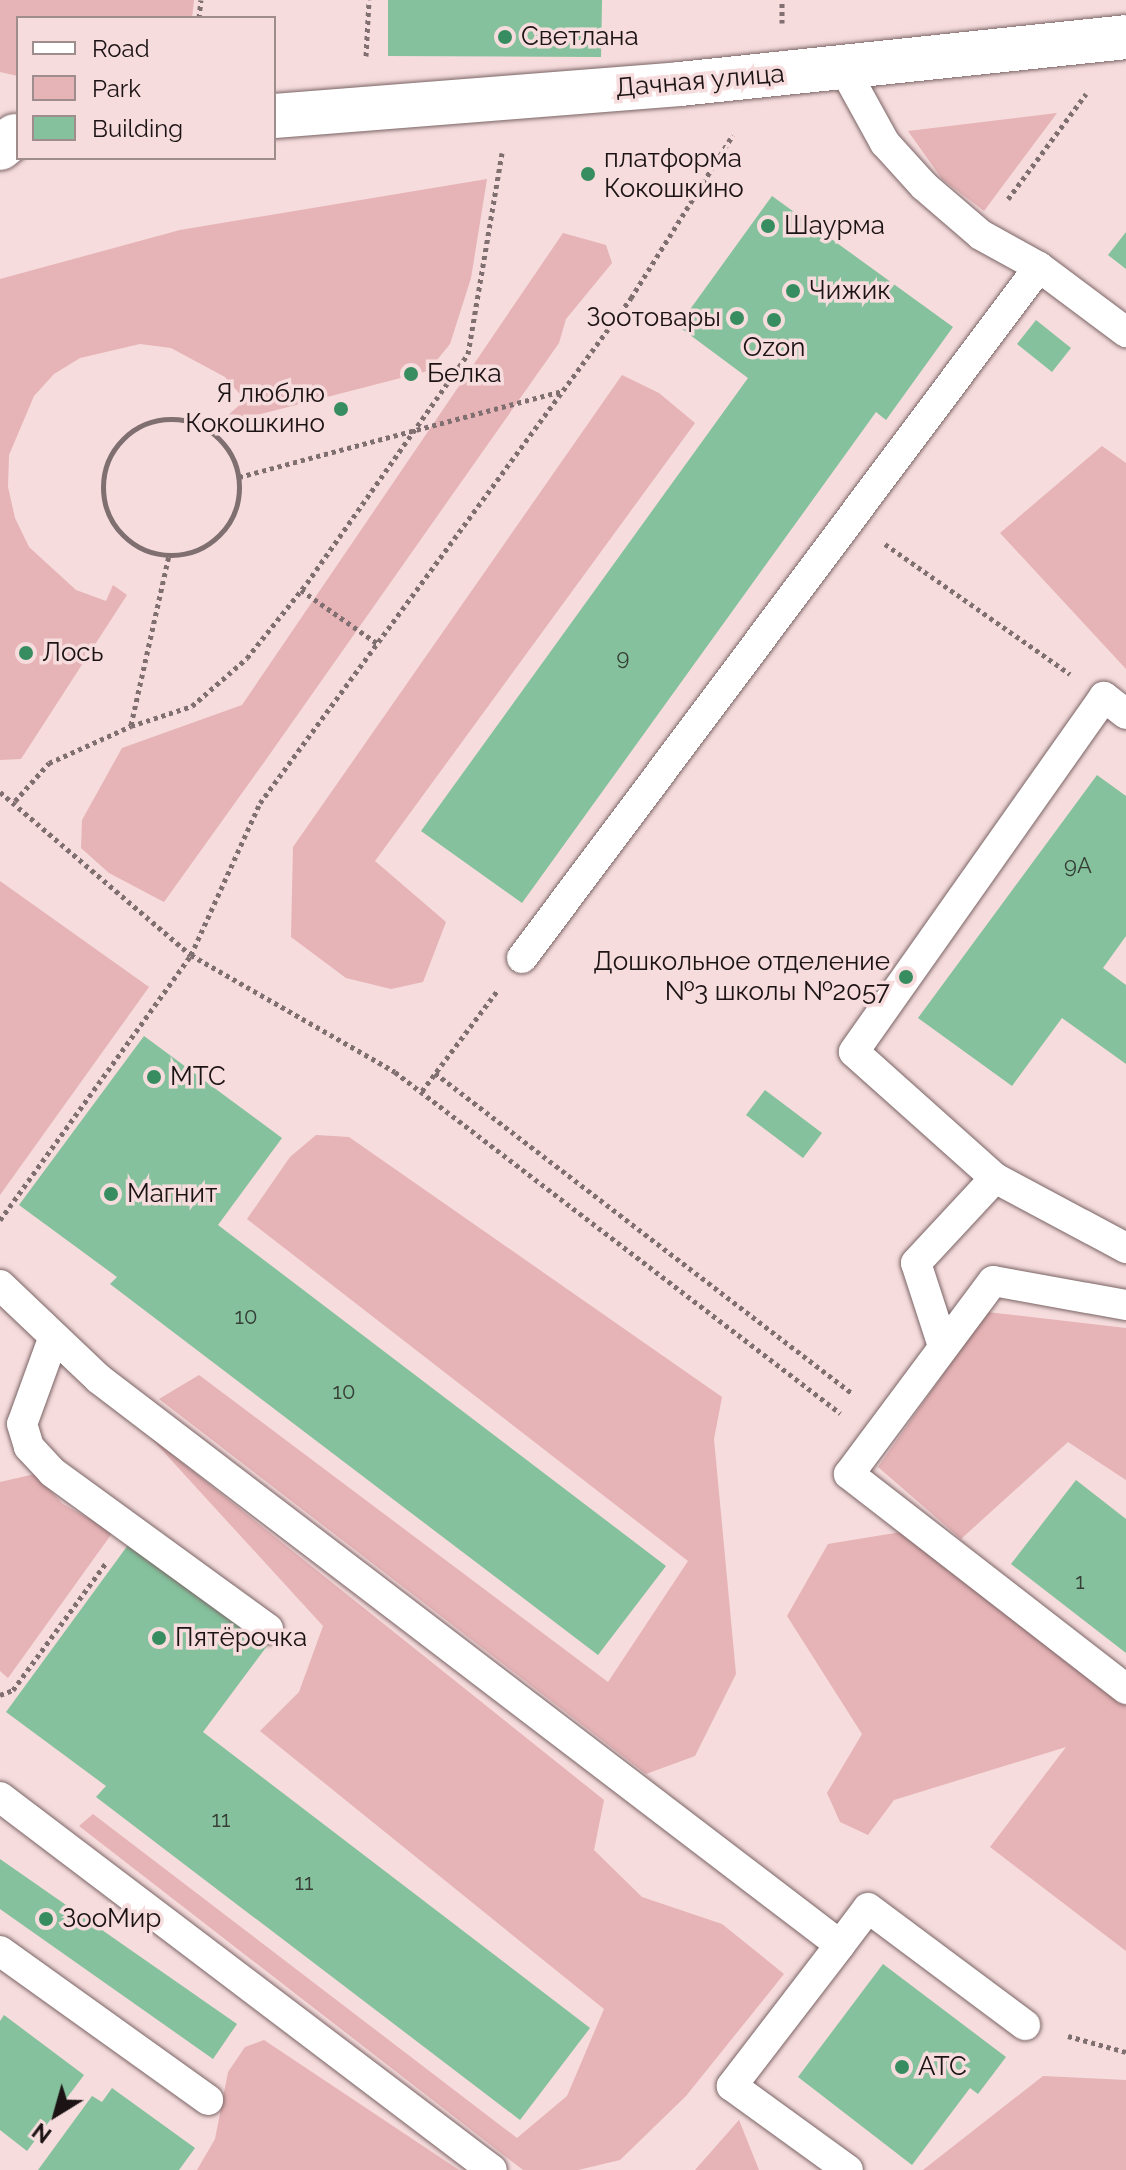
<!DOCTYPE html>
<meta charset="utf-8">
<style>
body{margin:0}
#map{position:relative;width:1126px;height:2170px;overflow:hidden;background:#f6dcdd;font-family:Raleway,sans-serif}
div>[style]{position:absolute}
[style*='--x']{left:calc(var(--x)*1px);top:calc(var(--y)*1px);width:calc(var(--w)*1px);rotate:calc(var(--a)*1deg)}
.green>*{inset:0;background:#e6b3b6}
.building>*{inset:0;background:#84c19c}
.path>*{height:5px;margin-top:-2.5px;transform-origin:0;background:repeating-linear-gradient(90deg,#806f70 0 4px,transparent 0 8px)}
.path>.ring{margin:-2.5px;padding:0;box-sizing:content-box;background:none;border:5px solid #806f70;border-radius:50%}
.roads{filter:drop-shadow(0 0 2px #7a6465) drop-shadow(0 0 2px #7a6465)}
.lane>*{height:30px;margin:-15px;padding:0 15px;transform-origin:15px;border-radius:15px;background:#fff}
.secondary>*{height:44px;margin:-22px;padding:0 22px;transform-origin:22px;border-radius:22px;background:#fff}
.dots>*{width:22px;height:22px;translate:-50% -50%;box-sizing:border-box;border:4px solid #f6dcdd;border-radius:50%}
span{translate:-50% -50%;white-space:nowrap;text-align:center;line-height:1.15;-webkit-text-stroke:7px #f6dcdd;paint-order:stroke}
.number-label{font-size:22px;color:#363e36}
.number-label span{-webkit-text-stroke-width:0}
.poi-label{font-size:26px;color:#1c1314}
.left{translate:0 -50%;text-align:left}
.right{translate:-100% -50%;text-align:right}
.street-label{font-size:26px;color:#1c1314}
.legend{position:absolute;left:16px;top:16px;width:260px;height:144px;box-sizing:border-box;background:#f6dcdd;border:2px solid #9f8c8d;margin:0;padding:10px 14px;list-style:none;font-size:24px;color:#1c1314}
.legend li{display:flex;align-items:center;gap:16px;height:40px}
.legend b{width:40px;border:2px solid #9f8c8d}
.north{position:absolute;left:16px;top:2074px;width:80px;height:80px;-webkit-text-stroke:6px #f6dcdd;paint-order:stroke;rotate:217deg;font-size:22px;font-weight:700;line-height:32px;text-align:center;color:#1c1314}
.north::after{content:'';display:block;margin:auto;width:28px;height:36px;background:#1c1314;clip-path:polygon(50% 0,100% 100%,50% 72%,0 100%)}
</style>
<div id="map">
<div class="green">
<div style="clip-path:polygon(0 0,194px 0,192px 18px,18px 18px,18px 76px,0 72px)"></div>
<div style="clip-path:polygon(1057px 113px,984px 211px,942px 179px,908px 131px)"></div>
<div style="clip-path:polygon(487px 179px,471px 278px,450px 344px,428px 371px,230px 422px,226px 417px,245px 400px,225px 377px,171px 348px,140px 344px,80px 358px,54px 374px,34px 396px,9px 455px,8px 487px,15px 518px,29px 547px,76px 590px,106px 601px,113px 585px,127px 595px,21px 759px,0 760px,0 279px,180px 230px)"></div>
<div style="clip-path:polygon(563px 233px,606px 245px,612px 263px,566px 319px,559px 343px,265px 761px,164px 902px,109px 873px,81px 848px,82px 820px,122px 748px,242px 705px)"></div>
<div style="clip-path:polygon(622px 375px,659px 393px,695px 423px,375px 861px,446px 922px,423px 982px,391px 989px,346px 978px,291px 937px,293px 847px)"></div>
<div style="clip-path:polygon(1102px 446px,1126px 463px,1126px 669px,1000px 533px)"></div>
<div style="clip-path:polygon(0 881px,149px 987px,0 1195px)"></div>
<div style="clip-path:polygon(316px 1135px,349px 1137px,722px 1397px,714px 1439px,736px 1674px,695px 1756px,646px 1774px,159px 1399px,199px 1375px,608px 1682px,688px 1561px,247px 1219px,290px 1157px)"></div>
<div style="clip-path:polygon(987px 1312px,1126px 1328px,1126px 1480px,1068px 1442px,961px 1539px,878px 1467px)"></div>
<div style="clip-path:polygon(150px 1437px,604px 1800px,594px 1850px,642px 1897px,722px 1924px,784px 1974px,686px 2096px,620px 2160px,578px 2170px,523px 2170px,79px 1826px,93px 1814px,517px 2138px,567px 2096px,604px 2009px,260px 1731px,299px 1692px,323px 1626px)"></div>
<div style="clip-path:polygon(35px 1474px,63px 1504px,113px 1532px,8px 1678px,0 1671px,0 1482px)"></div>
<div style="clip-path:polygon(907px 1531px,1126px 1701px,1126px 1951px,990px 1847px,1066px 1747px,894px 1800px,868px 1835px,840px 1822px,827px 1793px,862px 1734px,787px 1616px,828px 1544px)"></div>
<div style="clip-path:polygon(264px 2040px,459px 2170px,197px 2170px,215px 2139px,228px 2072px,245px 2047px)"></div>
<div style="clip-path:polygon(1043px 2076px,1126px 2080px,1126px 2170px,923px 2170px)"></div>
<div style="clip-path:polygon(739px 2120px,759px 2170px,695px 2170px)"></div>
</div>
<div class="building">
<div style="clip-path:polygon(388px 0,602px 0,601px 57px,388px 56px)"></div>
<div style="clip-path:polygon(772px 196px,953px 327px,886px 420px,876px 412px,522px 903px,421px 831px,748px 378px,678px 326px)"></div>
<div style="clip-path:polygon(1126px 232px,1126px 269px,1108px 255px)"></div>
<div style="clip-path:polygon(1036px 320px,1071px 348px,1052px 372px,1017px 344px)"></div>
<div style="clip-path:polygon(1097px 775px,1126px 796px,1126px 936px,1103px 968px,1126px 985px,1126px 1064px,1062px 1018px,1012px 1086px,918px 1018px)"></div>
<div style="clip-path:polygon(144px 1036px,282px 1138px,218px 1225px,666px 1566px,598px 1655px,110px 1284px,117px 1277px,19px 1205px)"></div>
<div style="clip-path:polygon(765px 1090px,822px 1133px,803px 1158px,746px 1115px)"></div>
<div style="clip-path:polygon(1076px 1480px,1126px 1519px,1126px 1653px,1011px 1564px)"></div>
<div style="clip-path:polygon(128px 1545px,267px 1646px,203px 1732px,590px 2028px,520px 2120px,96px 1797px,106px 1786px,6px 1712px)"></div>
<div style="clip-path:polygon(0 1859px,237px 2024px,213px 2059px,0 1909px)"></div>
<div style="clip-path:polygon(883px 1964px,1006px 2057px,978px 2094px,970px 2088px,912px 2165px,798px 2077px)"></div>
<div style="clip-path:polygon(4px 2015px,84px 2075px,27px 2151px,0 2130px,0 2021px)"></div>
<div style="clip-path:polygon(112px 2088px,195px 2148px,179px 2170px,38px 2170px,92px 2096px,102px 2102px)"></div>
</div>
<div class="path">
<div style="--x:199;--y:18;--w:18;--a:-84"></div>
<div style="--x:782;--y:23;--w:23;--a:-90"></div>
<div style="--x:366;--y:56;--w:56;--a:-86.9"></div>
<div style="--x:1008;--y:199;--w:131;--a:-53.4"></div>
<div class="ring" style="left:103px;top:419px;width:131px;height:131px"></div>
<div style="--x:239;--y:477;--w:335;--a:-14.9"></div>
<div style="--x:885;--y:544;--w:226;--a:35.1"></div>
<div style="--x:301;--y:590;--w:94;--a:35"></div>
<div style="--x:131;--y:725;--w:174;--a:-77.4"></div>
<div style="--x:0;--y:792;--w:251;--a:40.5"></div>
<div style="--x:191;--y:955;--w:235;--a:29.8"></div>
<div style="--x:395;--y:1072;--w:561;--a:37.46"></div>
<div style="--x:15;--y:801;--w:51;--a:-48.2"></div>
<div style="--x:49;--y:763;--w:90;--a:-24.3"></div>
<div style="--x:131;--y:726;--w:64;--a:-18.2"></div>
<div style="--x:192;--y:706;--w:73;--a:-41.1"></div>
<div style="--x:247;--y:658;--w:96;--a:-51.3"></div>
<div style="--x:307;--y:583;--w:280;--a:-54.9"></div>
<div style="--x:468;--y:354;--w:204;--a:-80.4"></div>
<div style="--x:435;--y:1073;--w:527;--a:37.52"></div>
<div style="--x:422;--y:1091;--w:125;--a:-53.1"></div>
<div style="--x:0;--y:1220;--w:327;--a:-54.2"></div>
<div style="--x:191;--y:955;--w:167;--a:-65.6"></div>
<div style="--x:260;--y:803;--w:627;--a:-53.7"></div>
<div style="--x:631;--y:298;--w:192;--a:-58"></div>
<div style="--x:0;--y:1695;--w:14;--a:-21"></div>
<div style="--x:13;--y:1690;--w:157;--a:-53.8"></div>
<div style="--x:1068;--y:2036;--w:60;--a:15.4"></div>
</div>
<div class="roads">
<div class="lane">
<div style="--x:843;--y:67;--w:87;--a:61.1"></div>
<div style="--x:885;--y:143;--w:58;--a:47.8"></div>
<div style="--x:924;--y:186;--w:75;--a:40.7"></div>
<div style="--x:981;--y:235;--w:66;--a:28.9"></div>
<div style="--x:1039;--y:267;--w:109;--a:36.8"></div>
<div style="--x:1126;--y:714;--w:28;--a:-142"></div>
<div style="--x:1104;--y:697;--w:434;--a:125.2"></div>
<div style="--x:854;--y:1052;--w:189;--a:41.8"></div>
<div style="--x:995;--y:1178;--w:149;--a:28.1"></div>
<div style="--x:522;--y:958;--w:863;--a:-53.2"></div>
<div style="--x:0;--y:1285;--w:137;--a:43.5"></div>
<div style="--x:99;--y:1379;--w:932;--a:37.37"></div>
<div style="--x:840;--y:1945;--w:178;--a:127.5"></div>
<div style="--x:732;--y:2086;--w:143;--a:35.9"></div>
<div style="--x:1126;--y:1305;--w:135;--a:-169.8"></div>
<div style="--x:993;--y:1281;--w:241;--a:126.7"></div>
<div style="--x:849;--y:1474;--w:351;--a:37.8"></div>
<div style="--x:53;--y:1339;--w:90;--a:110"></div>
<div style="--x:22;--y:1424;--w:24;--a:73"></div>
<div style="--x:29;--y:1447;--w:34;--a:47"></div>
<div style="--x:52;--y:1472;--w:267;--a:36"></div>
<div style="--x:943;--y:1346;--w:87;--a:-108"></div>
<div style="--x:916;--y:1263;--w:116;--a:-47.1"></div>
<div style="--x:0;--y:1797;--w:617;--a:37.17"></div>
<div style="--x:840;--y:1945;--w:46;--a:-52.9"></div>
<div style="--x:868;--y:1908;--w:196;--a:36.7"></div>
<div style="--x:0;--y:1951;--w:256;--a:35.6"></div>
</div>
<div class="secondary">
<div style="--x:274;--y:116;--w:407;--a:-4.5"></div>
<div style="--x:680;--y:84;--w:448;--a:-6"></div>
<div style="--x:0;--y:148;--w:19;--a:-39"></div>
</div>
</div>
<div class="dots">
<div style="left:505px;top:37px;background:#388d60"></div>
<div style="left:588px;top:174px;background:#388d60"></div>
<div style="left:768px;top:226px;background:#388d60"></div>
<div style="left:793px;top:291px;background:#388d60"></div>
<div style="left:737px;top:318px;background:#388d60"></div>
<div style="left:774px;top:320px;background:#388d60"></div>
<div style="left:411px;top:374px;background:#388d60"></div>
<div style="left:341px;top:409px;background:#388d60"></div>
<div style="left:26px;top:653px;background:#388d60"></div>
<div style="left:906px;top:977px;background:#388d60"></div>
<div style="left:154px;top:1077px;background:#388d60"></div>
<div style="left:111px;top:1194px;background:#388d60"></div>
<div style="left:159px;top:1638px;background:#388d60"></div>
<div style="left:46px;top:1919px;background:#388d60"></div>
<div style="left:902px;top:2067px;background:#388d60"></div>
</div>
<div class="number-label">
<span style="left:623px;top:658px">9</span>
<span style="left:1078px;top:866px">9А</span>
<span style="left:246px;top:1317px">10</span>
<span style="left:344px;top:1392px">10</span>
<span style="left:1080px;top:1582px">1</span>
<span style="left:221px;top:1820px">11</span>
<span style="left:304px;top:1883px">11</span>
</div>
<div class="poi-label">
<span class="left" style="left:521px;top:37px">Светлана</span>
<span class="left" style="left:604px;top:174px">платформа<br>Кокошкино</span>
<span class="left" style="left:784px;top:226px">Шаурма</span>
<span class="left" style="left:809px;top:291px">Чижик</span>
<span class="right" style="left:721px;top:318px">Зоотовары</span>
<span style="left:774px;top:348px">Ozon</span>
<span class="left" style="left:427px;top:374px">Белка</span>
<span class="right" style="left:325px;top:409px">Я люблю<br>Кокошкино</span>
<span class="left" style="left:42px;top:653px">Лось</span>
<span class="right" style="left:890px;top:977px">Дошкольное отделение<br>№3 школы №2057</span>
<span class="left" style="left:170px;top:1077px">МТС</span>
<span class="left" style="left:127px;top:1194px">Магнит</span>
<span class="left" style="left:175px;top:1638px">Пятёрочка</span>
<span class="left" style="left:62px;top:1919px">ЗооМир</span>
<span class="left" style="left:918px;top:2067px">АТС</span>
</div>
<div class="street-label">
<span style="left:700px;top:81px;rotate:-5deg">Дачная улица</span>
</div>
<ul class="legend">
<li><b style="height:10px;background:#fff"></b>Road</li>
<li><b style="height:22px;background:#e6b3b6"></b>Park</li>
<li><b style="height:22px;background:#84c19c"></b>Building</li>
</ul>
<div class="north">N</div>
</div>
